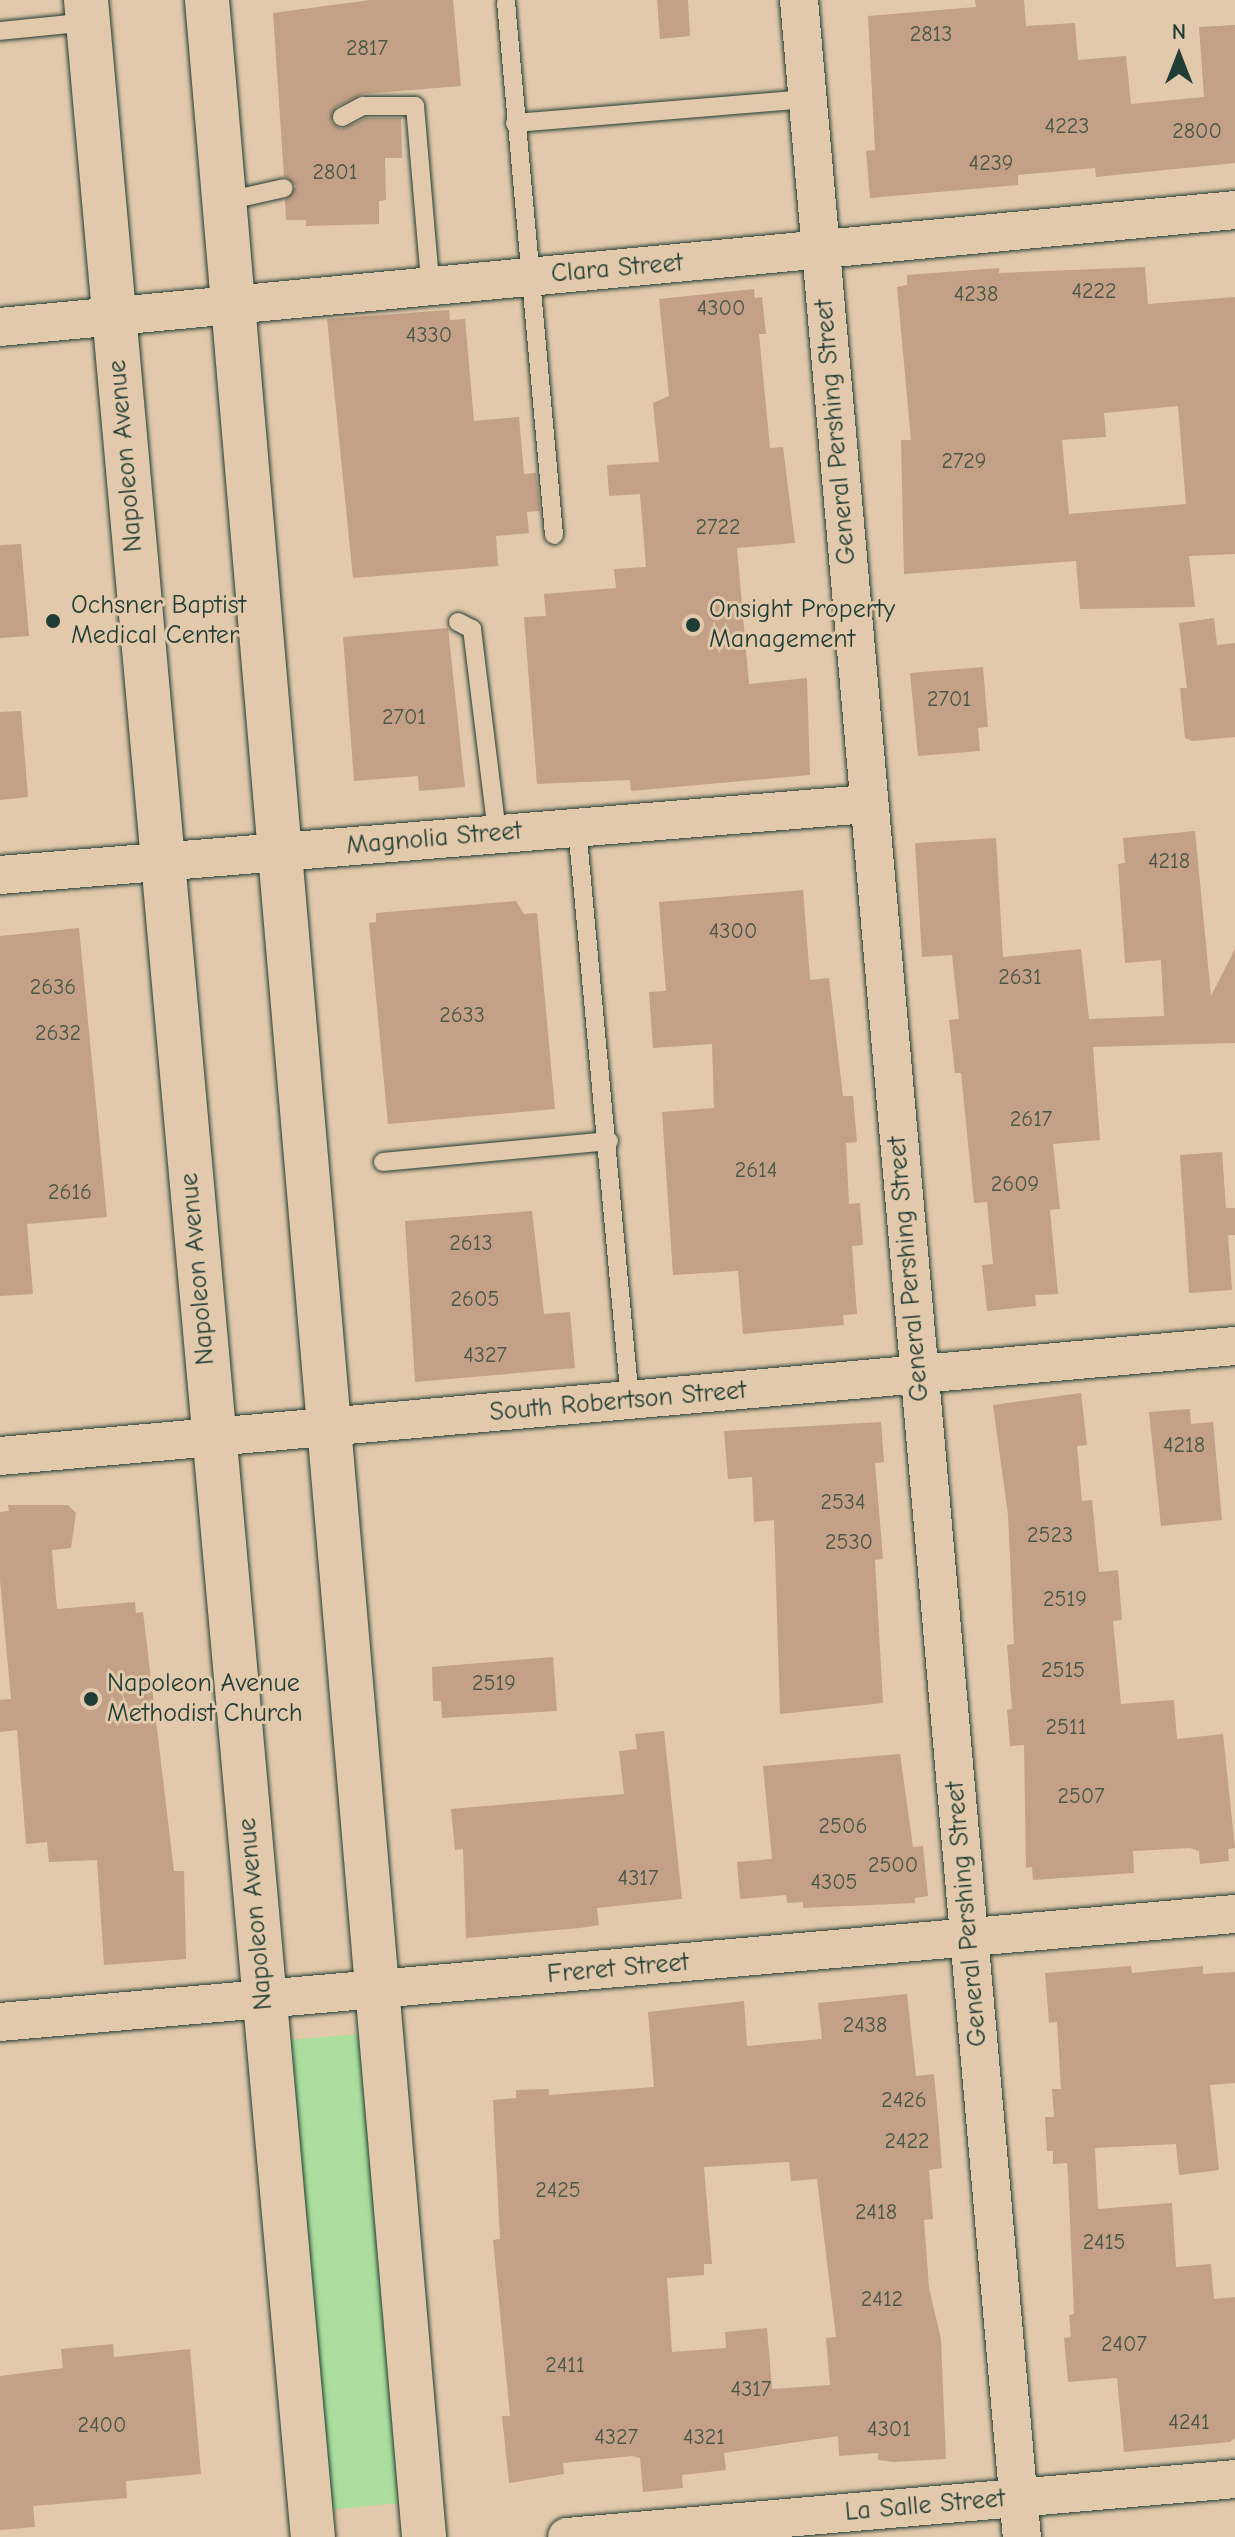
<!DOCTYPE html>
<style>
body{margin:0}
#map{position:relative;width:1235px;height:2537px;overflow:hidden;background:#e3c9ab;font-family:"Comic Neue",sans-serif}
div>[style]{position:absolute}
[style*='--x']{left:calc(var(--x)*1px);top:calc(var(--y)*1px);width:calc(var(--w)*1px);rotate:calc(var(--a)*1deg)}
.green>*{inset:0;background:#acde9e}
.building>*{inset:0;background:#c3a086}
.roads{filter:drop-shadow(0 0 2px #1f3d34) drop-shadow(0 0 2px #1f3d34)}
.service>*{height:18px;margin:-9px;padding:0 9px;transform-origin:9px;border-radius:9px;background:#e3c9ab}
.minor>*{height:38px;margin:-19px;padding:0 19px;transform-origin:19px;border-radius:19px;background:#e3c9ab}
.secondary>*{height:44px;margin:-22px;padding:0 22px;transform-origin:22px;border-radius:22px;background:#e3c9ab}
.dots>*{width:22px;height:22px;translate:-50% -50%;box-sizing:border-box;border:4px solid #e3c9ab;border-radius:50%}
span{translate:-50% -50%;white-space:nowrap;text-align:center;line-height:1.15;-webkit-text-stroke:6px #e3c9ab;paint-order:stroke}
.number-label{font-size:22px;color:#485648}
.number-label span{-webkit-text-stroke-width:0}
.street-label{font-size:26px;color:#1f3d34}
.poi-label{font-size:26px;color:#1f3d34}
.left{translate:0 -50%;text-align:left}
.north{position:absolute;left:1139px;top:16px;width:80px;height:80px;-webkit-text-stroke:6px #e3c9ab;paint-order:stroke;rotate:0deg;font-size:22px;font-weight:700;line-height:32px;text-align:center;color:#1f3d34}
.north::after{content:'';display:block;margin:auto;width:28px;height:36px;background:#1f3d34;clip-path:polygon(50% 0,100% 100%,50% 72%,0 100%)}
</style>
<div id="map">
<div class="green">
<div style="clip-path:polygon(360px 2034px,400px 2503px,329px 2510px,286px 2040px)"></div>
</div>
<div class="building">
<div style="clip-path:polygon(370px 0,453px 0,461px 86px,362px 94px,336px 107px,331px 122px,341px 129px,366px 118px,401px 118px,402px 158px,385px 158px,386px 200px,379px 201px,379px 224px,306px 226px,306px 220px,286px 220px,285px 200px,296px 186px,284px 176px,273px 13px)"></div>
<div style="clip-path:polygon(657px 0,688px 0,690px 36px,660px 39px)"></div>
<div style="clip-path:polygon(975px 0,1024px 0,1026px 26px,1075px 23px,1078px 60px,1126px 56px,1131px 104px,1204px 97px,1199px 27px,1235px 25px,1235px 163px,1096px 177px,1095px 168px,1018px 175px,1018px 185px,870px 198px,866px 151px,875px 150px,868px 16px,976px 7px)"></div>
<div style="clip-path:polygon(evenodd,1145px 267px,1148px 304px,1235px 297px,1235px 554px,1189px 556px,1195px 607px,1080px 609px,1076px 561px,904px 574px,901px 440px,911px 440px,897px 287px,907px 285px,907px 275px,999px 268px,999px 273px,1145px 267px,1178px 406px,1186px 504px,1069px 514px,1062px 440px,1106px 437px,1104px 413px,1178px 406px)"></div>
<div style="clip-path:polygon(754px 289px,755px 298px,762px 297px,766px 334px,759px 334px,770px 448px,783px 447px,795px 543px,737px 548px,749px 684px,807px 678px,810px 775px,631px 791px,630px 780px,537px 784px,524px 617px,546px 616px,544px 594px,616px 588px,614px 569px,646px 567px,640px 494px,609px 496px,607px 465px,659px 462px,653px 403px,669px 396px,659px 299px)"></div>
<div style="clip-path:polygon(449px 310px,450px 320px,465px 319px,474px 421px,519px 417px,524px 474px,536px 473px,540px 511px,527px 512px,529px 533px,496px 536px,498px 566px,353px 578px,327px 319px)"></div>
<div style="clip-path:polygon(21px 544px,29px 636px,0 638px,0 545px)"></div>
<div style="clip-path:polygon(1214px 618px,1217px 645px,1235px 643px,1235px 737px,1192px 741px,1185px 738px,1180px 688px,1187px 688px,1179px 623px)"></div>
<div style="clip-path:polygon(448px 628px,465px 787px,419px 791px,418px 776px,354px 781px,343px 637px)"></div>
<div style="clip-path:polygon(983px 667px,988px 727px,978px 728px,980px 751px,918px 756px,910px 673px)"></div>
<div style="clip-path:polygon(21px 711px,28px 797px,0 800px,0 712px)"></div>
<div style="clip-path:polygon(1195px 831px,1211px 996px,1235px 949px,1235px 1043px,1093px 1047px,1100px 1140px,1053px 1144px,1060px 1209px,1050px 1210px,1058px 1294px,1035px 1295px,1036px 1306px,987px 1311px,982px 1265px,993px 1264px,987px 1202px,974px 1203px,961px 1073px,955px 1073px,949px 1020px,959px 1019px,952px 955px,922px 957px,915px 843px,996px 838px,1003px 957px,1081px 949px,1089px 1019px,1164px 1016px,1161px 960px,1125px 963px,1118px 864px,1125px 863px,1123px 838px)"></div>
<div style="clip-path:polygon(803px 890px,810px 980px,829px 978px,843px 1096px,853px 1096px,857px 1142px,846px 1143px,849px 1204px,860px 1203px,863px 1245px,852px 1246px,857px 1314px,843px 1315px,844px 1325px,743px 1334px,738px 1271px,673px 1275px,662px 1112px,714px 1108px,712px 1044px,653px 1048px,649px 992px,666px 991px,659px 902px)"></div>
<div style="clip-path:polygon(516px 901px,524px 914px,537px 913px,555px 1109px,388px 1124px,369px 923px,376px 922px,376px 913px)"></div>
<div style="clip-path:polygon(79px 928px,107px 1217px,27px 1224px,33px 1294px,0 1296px,0 936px)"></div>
<div style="clip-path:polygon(1222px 1152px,1226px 1208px,1235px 1208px,1235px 1235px,1228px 1235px,1232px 1290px,1189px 1293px,1180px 1155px)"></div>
<div style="clip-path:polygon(532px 1211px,544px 1314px,570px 1312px,575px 1368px,415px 1382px,405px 1221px)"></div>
<div style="clip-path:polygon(1081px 1393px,1087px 1445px,1077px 1446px,1082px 1501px,1092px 1500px,1099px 1572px,1118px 1570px,1122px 1620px,1113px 1621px,1121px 1704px,1174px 1700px,1177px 1739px,1223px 1734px,1235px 1848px,1228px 1849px,1229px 1861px,1200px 1864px,1199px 1851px,1190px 1848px,1133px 1851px,1134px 1873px,1033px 1880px,1032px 1867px,1026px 1868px,1024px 1745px,1010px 1746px,1007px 1710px,1012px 1709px,1007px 1645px,1014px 1644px,1008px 1515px,993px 1405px)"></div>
<div style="clip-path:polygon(1190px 1409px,1191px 1424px,1213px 1422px,1222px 1520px,1161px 1526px,1149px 1412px)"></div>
<div style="clip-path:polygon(881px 1422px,884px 1462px,875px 1463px,883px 1559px,875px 1560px,883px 1703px,780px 1714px,774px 1520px,754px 1522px,752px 1477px,728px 1479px,724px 1431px)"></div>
<div style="clip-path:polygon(8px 1505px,68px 1505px,76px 1513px,71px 1548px,52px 1550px,57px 1609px,135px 1602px,136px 1613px,143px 1612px,174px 1871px,184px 1871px,186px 1959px,104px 1965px,97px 1860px,49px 1862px,47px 1842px,26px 1844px,17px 1730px,0 1732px,0 1700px,11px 1699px,0 1580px,0 1512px,9px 1511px)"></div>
<div style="clip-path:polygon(553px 1657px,557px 1711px,442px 1718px,441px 1701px,433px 1701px,432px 1667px)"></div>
<div style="clip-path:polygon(664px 1731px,682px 1899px,597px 1908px,599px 1925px,580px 1928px,466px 1938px,463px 1849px,455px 1850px,451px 1809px,624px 1794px,619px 1751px,637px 1749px,635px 1734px)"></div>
<div style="clip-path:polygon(900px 1754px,913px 1847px,923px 1846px,928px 1896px,915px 1898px,915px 1903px,803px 1908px,803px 1902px,787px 1903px,786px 1895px,740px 1899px,737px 1862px,772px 1859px,763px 1766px)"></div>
<div style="clip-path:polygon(1131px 1966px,1132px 1973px,1203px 1966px,1203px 1974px,1235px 1972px,1235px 2083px,1210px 2085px,1219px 2170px,1179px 2175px,1176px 2144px,1095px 2148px,1098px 2209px,1172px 2203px,1176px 2267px,1211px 2264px,1214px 2299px,1235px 2297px,1235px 2438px,1230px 2442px,1124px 2452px,1117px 2378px,1068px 2382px,1064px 2338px,1071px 2337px,1069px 2315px,1074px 2314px,1068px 2175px,1067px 2163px,1053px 2164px,1053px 2151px,1047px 2151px,1045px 2117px,1054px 2117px,1052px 2089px,1061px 2089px,1057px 2022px,1049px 2023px,1045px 1973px)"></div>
<div style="clip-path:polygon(evenodd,907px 1994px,916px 2076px,934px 2074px,938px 2117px,942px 2168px,929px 2170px,933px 2219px,924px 2220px,929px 2288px,941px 2339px,946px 2459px,894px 2462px,878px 2460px,878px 2453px,839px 2456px,838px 2436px,724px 2453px,726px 2470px,682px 2475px,683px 2488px,643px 2492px,640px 2458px,632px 2456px,563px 2463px,564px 2474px,509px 2483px,502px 2416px,510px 2416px,493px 2240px,500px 2239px,493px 2100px,516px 2098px,516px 2090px,549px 2089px,549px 2095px,654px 2087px,648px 2012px,744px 2001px,747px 2046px,822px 2039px,818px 2003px,907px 1994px,789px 2162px,791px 2181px,817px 2179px,836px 2337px,826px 2338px,830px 2385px,772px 2389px,767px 2328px,725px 2332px,726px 2348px,672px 2352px,667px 2278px,704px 2275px,704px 2264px,712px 2264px,704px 2167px,789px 2162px)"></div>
<div style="clip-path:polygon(113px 2344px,114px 2357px,190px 2349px,201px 2474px,126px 2481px,127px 2498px,33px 2506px,35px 2527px,0 2530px,0 2376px,63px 2368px,61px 2349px)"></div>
</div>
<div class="roads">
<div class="service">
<div style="--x:506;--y:2;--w:535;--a:84.85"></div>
<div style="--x:0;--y:31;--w:88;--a:-5.8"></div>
<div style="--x:342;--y:117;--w:24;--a:-28"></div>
<div style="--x:363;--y:106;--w:52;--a:0"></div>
<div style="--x:415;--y:106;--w:177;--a:85.1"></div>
<div style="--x:515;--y:123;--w:293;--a:-4.7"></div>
<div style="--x:226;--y:201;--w:59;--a:-12.6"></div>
<div style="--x:458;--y:622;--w:16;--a:27"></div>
<div style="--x:472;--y:629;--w:207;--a:83"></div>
<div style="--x:577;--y:827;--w:576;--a:84.72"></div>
<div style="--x:383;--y:1162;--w:227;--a:-5.3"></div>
</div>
<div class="minor">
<div style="--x:799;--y:0;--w:2547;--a:84.98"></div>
<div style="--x:0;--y:327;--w:1241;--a:-5.41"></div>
<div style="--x:0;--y:875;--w:871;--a:-4.68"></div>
<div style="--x:0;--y:1456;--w:1240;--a:-5.09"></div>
<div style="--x:0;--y:2022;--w:1240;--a:-5"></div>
<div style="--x:567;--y:2537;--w:671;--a:-4.96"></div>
</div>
<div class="secondary">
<div style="--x:86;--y:0;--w:2547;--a:84.89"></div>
<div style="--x:207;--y:0;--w:2546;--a:85.11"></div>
</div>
</div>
<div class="dots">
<div style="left:53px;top:621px;background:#1f3d34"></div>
<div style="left:693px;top:625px;background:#1f3d34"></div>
<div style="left:91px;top:1699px;background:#1f3d34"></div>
</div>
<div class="number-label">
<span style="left:931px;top:35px">2813</span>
<span style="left:367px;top:49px">2817</span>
<span style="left:1067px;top:127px">4223</span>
<span style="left:1197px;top:132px">2800</span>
<span style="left:991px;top:164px">4239</span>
<span style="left:335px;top:173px">2801</span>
<span style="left:1094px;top:292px">4222</span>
<span style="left:976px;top:295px">4238</span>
<span style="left:721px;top:309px">4300</span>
<span style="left:429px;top:336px">4330</span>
<span style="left:964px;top:462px">2729</span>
<span style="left:718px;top:528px">2722</span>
<span style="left:949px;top:700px">2701</span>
<span style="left:404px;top:718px">2701</span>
<span style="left:1169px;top:862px">4218</span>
<span style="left:733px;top:932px">4300</span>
<span style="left:1020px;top:978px">2631</span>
<span style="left:53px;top:988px">2636</span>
<span style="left:462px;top:1016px">2633</span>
<span style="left:58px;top:1034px">2632</span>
<span style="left:1031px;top:1120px">2617</span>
<span style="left:756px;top:1171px">2614</span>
<span style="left:1015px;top:1185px">2609</span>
<span style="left:70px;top:1193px">2616</span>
<span style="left:471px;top:1244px">2613</span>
<span style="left:475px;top:1300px">2605</span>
<span style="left:485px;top:1356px">4327</span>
<span style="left:1184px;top:1446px">4218</span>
<span style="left:843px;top:1503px">2534</span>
<span style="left:1050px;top:1536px">2523</span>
<span style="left:849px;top:1543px">2530</span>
<span style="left:1065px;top:1600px">2519</span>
<span style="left:1063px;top:1671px">2515</span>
<span style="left:494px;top:1684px">2519</span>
<span style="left:1066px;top:1728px">2511</span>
<span style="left:1081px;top:1797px">2507</span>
<span style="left:843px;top:1827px">2506</span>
<span style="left:893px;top:1866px">2500</span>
<span style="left:638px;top:1879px">4317</span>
<span style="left:834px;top:1883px">4305</span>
<span style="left:865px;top:2026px">2438</span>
<span style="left:904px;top:2101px">2426</span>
<span style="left:907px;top:2142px">2422</span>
<span style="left:558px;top:2191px">2425</span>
<span style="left:876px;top:2213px">2418</span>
<span style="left:1104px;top:2243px">2415</span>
<span style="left:882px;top:2300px">2412</span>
<span style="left:1124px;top:2345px">2407</span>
<span style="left:565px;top:2366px">2411</span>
<span style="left:751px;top:2390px">4317</span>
<span style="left:1189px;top:2423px">4241</span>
<span style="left:102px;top:2426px">2400</span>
<span style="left:889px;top:2430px">4301</span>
<span style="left:616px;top:2438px">4327</span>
<span style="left:704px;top:2438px">4321</span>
</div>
<div class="street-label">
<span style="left:617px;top:269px;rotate:-5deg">Clara Street</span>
<span style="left:836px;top:432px;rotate:-95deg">General Pershing Street</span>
<span style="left:126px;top:456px;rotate:-95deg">Napoleon Avenue</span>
<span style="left:434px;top:839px;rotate:-5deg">Magnolia Street</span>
<span style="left:198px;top:1269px;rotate:-95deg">Napoleon Avenue</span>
<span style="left:909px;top:1269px;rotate:-95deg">General Pershing Street</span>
<span style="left:618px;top:1402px;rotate:-5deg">South Robertson Street</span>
<span style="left:256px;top:1914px;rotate:-95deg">Napoleon Avenue</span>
<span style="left:967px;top:1914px;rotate:-95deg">General Pershing Street</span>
<span style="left:618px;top:1969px;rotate:-5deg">Freret Street</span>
<span style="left:925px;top:2506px;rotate:-5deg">La Salle Street</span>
</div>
<div class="poi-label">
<span class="left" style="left:71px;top:621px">Ochsner Baptist<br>Medical Center</span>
<span class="left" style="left:709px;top:625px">Onsight Property<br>Management</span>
<span class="left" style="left:107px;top:1699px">Napoleon Avenue<br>Methodist Church</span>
</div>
<div class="north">N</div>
</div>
